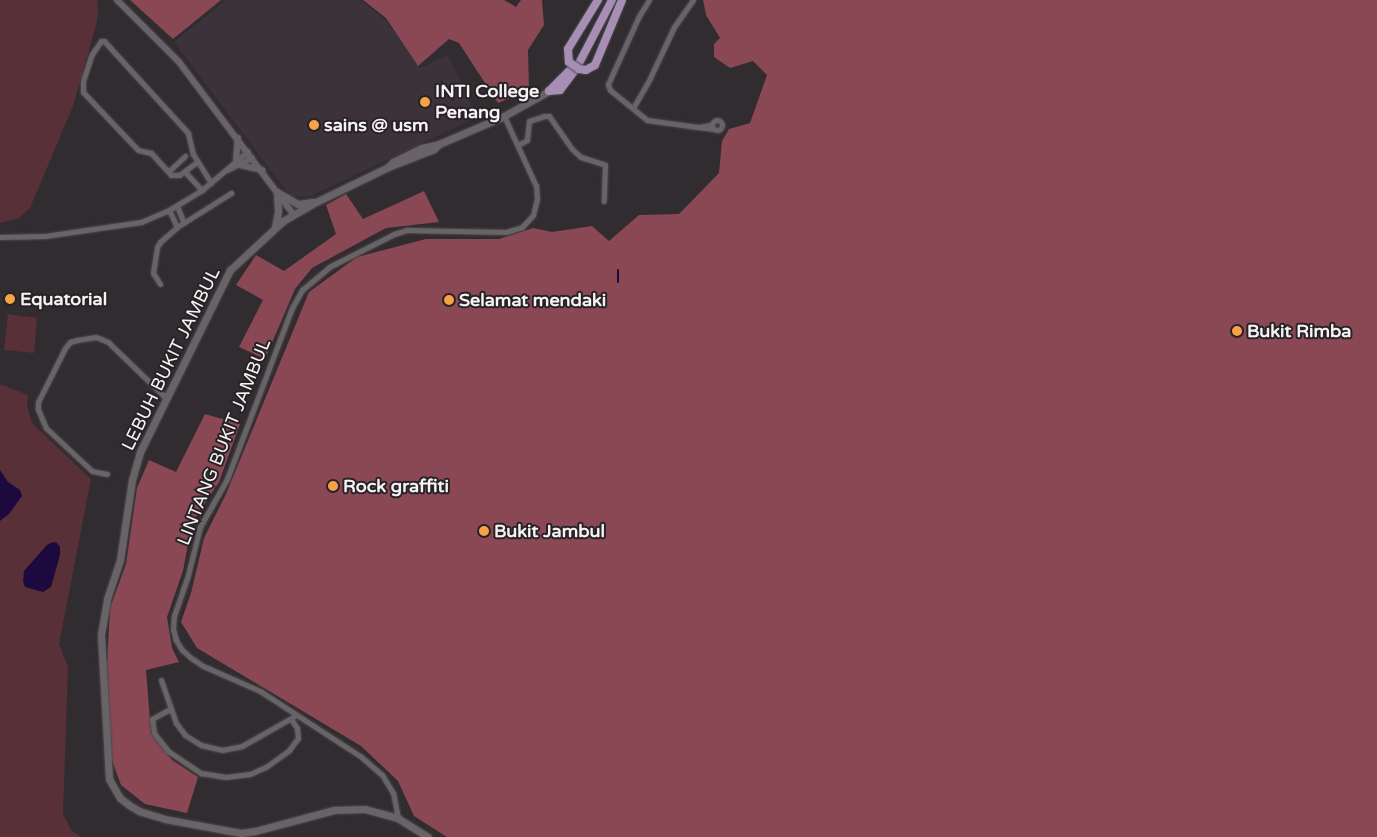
<!DOCTYPE html>
<style>
body{margin:0}
#map{position:relative;width:1377px;height:837px;overflow:hidden;background:#302c30;font-family:"Varela Round",sans-serif}
div>[style]{position:absolute}
[style*='--x']{left:calc(var(--x)*1px);top:calc(var(--y)*1px);width:calc(var(--w)*1px);rotate:calc(var(--a)*1deg)}
.built>*{inset:0;background:#3c323a}
.green>*{inset:0;background:#5a3038}
.forest>*{inset:0;background:#8a4855}
.water>*{inset:0;background:#1c093d}
.stream>*{height:2px;margin:-1px;padding:0 1px;transform-origin:1px;border-radius:1px;background:#1c093d}
.roads{filter:drop-shadow(0 0 1px #4d4a4d) drop-shadow(0 0 1px #4d4a4d)}
.minor>*{height:5px;margin:-2.5px;padding:0 2.5px;transform-origin:2.5px;border-radius:2.5px;background:#686367}
.minor>.ring{margin:-2.5px;padding:0;box-sizing:content-box;background:none;border:5px solid #686367;border-radius:50%}
.tertiary>*{height:6px;margin:-3px;padding:0 3px;transform-origin:3px;border-radius:3px;background:#686367}
.secondary>*{height:7px;margin:-3.5px;padding:0 3.5px;transform-origin:3.5px;border-radius:3.5px;background:#686367}
.primary>*{height:8px;margin:-4px;padding:0 4px;transform-origin:4px;border-radius:4px;background:#a78eb5}
.bridges{filter:drop-shadow(0 0 1px #4d4a4d) drop-shadow(0 0 1px #4d4a4d)}
.primary-bridge>*{height:8px;margin:-4px;padding:0 4px;transform-origin:4px;border-radius:4px;background:#a78eb5}
.dots>*{width:14px;height:14px;translate:-50% -50%;box-sizing:border-box;border:2px solid #272226;border-radius:50%}
span{translate:-50% -50%;white-space:nowrap;text-align:center;line-height:1.15;-webkit-text-stroke:4px #272226;paint-order:stroke}
.poi-label{font-size:18px;color:#f6f3f5;font-weight:700}
.left{translate:0 -50%;text-align:left}
.street-label{font-size:18px;color:#f6f3f5}
</style>
<div id="map">
<div class="built">
<div style="clip-path:polygon(226px 0,360px 0,386px 20px,420px 68px,448px 55px,477px 117px,311px 196px,294px 197px,286px 191px,174px 42px)"></div>
</div>
<div class="green">
<div style="clip-path:polygon(0 0,97px 0,98px 9px,97px 21px,73px 106px,30px 208px,19px 218px,0 223px)"></div>
<div style="clip-path:polygon(8px 314px,37px 318px,34px 353px,4px 350px)"></div>
<div style="clip-path:polygon(0 384px,28px 395px,27px 406px,32px 423px,91px 479px,59px 644px,68px 667px,63px 814px,71px 830px,81px 837px,0 837px)"></div>
</div>
<div class="forest">
<div style="clip-path:polygon(130px 0,221px 0,173px 39px)"></div>
<div style="clip-path:polygon(363px 0,504px 0,516px 7px,521px 0,542px 0,544px 25px,528px 50px,529px 90px,498px 103px,459px 43px,449px 39px,418px 66px,386px 18px)"></div>
<div style="clip-path:polygon(703px 0,1377px 0,1377px 837px,447px 837px,414px 816px,398px 781px,361px 746px,197px 648px,181px 622px,191px 593px,204px 538px,226px 494px,309px 292px,357px 257px,426px 239px,499px 239px,533px 228px,552px 232px,592px 226px,609px 241px,639px 215px,679px 214px,719px 173px,722px 141px,729px 129px,750px 123px,767px 75px,753px 61px,730px 68px,714px 57px,714px 44px,720px 38px,706px 15px)"></div>
<div style="clip-path:polygon(424px 191px,439px 222px,386px 228px,312px 268px,295px 289px,265px 359px,239px 347px,263px 300px,236px 285px,256px 255px,284px 271px,336px 234px,326px 205px,346px 194px,363px 219px)"></div>
<div style="clip-path:polygon(205px 414px,240px 424px,219px 482px,192px 523px,183px 571px,167px 617px,172px 648px,179px 662px,146px 670px,151px 733px,172px 760px,198px 777px,187px 813px,145px 804px,121px 785px,110px 755px,107px 664px,110px 608px,126px 564px,137px 488px,149px 460px,176px 472px)"></div>
</div>
<div class="water">
<div style="clip-path:polygon(0 470px,8px 482px,20px 490px,22px 496px,9px 514px,0 521px)"></div>
<div style="clip-path:polygon(56px 542px,60px 547px,60px 555px,51px 587px,43px 592px,25px 587px,23px 581px,24px 571px,46px 546px,50px 543px)"></div>
</div>
<div class="stream">
<div style="--x:618;--y:270;--w:12;--a:90"></div>
</div>
<div class="roads">
<div class="minor">
<div style="--x:649;--y:0;--w:19;--a:122"></div>
<div style="--x:639;--y:16;--w:75;--a:114.5"></div>
<div style="--x:608;--y:84;--w:6;--a:72"></div>
<div style="--x:610;--y:90;--w:48;--a:39"></div>
<div style="--x:647;--y:120;--w:51;--a:7.8"></div>
<div style="--x:633;--y:108;--w:34;--a:-60"></div>
<div style="--x:650;--y:78;--w:56;--a:-64.8"></div>
<div style="--x:674;--y:27;--w:33;--a:-55"></div>
<div class="ring" style="left:712px;top:120px;width:5px;height:5px"></div>
<div style="--x:711;--y:125;--w:13;--a:171"></div>
<div style="--x:698;--y:127;--w:16;--a:7"></div>
<div style="--x:518;--y:145;--w:10;--a:-29"></div>
<div style="--x:527;--y:140;--w:19;--a:-84"></div>
<div style="--x:529;--y:121;--w:16;--a:-18"></div>
<div style="--x:544;--y:116;--w:5;--a:0"></div>
<div style="--x:549;--y:116;--w:40;--a:55.1"></div>
<div style="--x:572;--y:149;--w:12;--a:42"></div>
<div style="--x:581;--y:157;--w:25;--a:18"></div>
<div style="--x:605;--y:165;--w:36;--a:92"></div>
<div style="--x:197;--y:162;--w:22;--a:144"></div>
<div style="--x:179;--y:175;--w:8;--a:180"></div>
<div style="--x:171;--y:175;--w:30;--a:-132"></div>
<div style="--x:151;--y:153;--w:13;--a:-167"></div>
<div style="--x:138;--y:150;--w:80;--a:-133.5"></div>
<div style="--x:83;--y:92;--w:11;--a:-90"></div>
<div style="--x:83;--y:81;--w:28;--a:-72"></div>
<div style="--x:92;--y:54;--w:16;--a:-55"></div>
<div style="--x:101;--y:41;--w:3;--a:0"></div>
<div style="--x:104;--y:41;--w:125;--a:47.6"></div>
<div style="--x:188;--y:133;--w:22;--a:77"></div>
<div style="--x:193;--y:154;--w:34;--a:58"></div>
<div style="--x:227;--y:170;--w:28;--a:-27"></div>
<div style="--x:169;--y:171;--w:22;--a:-43"></div>
<div style="--x:185;--y:172;--w:25;--a:47"></div>
<div style="--x:177;--y:206;--w:18;--a:68"></div>
<div style="--x:169;--y:210;--w:19;--a:65"></div>
<div style="--x:0;--y:237;--w:45;--a:-1.3"></div>
<div style="--x:45;--y:236;--w:97;--a:-8.3"></div>
<div style="--x:141;--y:222;--w:30;--a:-23"></div>
<div style="--x:169;--y:210;--w:39;--a:-31"></div>
<div style="--x:202;--y:190;--w:60;--a:-40.3"></div>
<div style="--x:160;--y:284;--w:13;--a:-122"></div>
<div style="--x:153;--y:273;--w:26;--a:-81"></div>
<div style="--x:157;--y:247;--w:6;--a:-59"></div>
<div style="--x:160;--y:242;--w:23;--a:-41"></div>
<div style="--x:177;--y:227;--w:64;--a:-32.2"></div>
<div style="--x:107;--y:474;--w:15;--a:-169"></div>
<div style="--x:92;--y:471;--w:63;--a:-136.9"></div>
<div style="--x:46;--y:428;--w:21;--a:-113"></div>
<div style="--x:38;--y:409;--w:7;--a:-90"></div>
<div style="--x:38;--y:402;--w:60;--a:-63.4"></div>
<div style="--x:65;--y:348;--w:8;--a:-50"></div>
<div style="--x:70;--y:342;--w:7;--a:-16"></div>
<div style="--x:77;--y:340;--w:19;--a:-9"></div>
<div style="--x:96;--y:337;--w:5;--a:22"></div>
<div style="--x:101;--y:339;--w:8;--a:23"></div>
<div style="--x:108;--y:342;--w:79;--a:44"></div>
<div style="--x:161;--y:680;--w:46;--a:70.8"></div>
<div style="--x:176;--y:723;--w:15;--a:53"></div>
<div style="--x:185;--y:735;--w:19;--a:32"></div>
<div style="--x:201;--y:745;--w:22;--a:13"></div>
<div style="--x:222;--y:750;--w:20;--a:-11"></div>
<div style="--x:242;--y:746;--w:59;--a:-29.6"></div>
<div style="--x:170;--y:709;--w:21;--a:151"></div>
<div style="--x:152;--y:719;--w:14;--a:82"></div>
<div style="--x:154;--y:733;--w:23;--a:52"></div>
<div style="--x:168;--y:751;--w:40;--a:34"></div>
<div style="--x:201;--y:773;--w:25;--a:9"></div>
<div style="--x:226;--y:777;--w:24;--a:-7"></div>
<div style="--x:250;--y:774;--w:17;--a:-24"></div>
<div style="--x:266;--y:767;--w:29;--a:-36"></div>
<div style="--x:289;--y:750;--w:15;--a:-53"></div>
<div style="--x:298;--y:738;--w:10;--a:-96"></div>
<div style="--x:297;--y:728;--w:11;--a:-124"></div>
<div style="--x:398;--y:818;--w:25;--a:-101"></div>
<div style="--x:393;--y:793;--w:21;--a:-121"></div>
<div style="--x:382;--y:775;--w:29;--a:-139"></div>
<div style="--x:360;--y:756;--w:119;--a:-147"></div>
<div style="--x:260;--y:691;--w:62;--a:-156.3"></div>
<div style="--x:203;--y:666;--w:14;--a:-146"></div>
<div style="--x:191;--y:658;--w:12;--a:-138"></div>
<div style="--x:182;--y:650;--w:12;--a:-121"></div>
<div style="--x:176;--y:640;--w:11;--a:-105"></div>
<div style="--x:173;--y:629;--w:13;--a:-86"></div>
<div style="--x:174;--y:616;--w:39;--a:-71"></div>
<div style="--x:187;--y:579;--w:54;--a:-76"></div>
<div style="--x:200;--y:527;--w:55;--a:-60.6"></div>
<div style="--x:227;--y:479;--w:183;--a:-69.2"></div>
<div style="--x:292;--y:308;--w:21;--a:-61"></div>
<div style="--x:302;--y:290;--w:35;--a:-40"></div>
<div style="--x:329;--y:267;--w:73;--a:-26.9"></div>
<div style="--x:394;--y:234;--w:14;--a:-17"></div>
<div style="--x:407;--y:230;--w:99;--a:1.2"></div>
<div style="--x:506;--y:232;--w:17;--a:-17"></div>
<div style="--x:522;--y:227;--w:16;--a:-47"></div>
<div style="--x:533;--y:215;--w:16;--a:-76"></div>
<div style="--x:537;--y:199;--w:13;--a:-94"></div>
<div style="--x:536;--y:186;--w:77;--a:-114.6"></div>
</div>
<div class="tertiary">
<div style="--x:117;--y:0;--w:88;--a:45"></div>
<div style="--x:179;--y:62;--w:191;--a:53.1"></div>
<div style="--x:236;--y:160;--w:22;--a:-85"></div>
<div style="--x:240;--y:165;--w:23;--a:13"></div>
</div>
<div class="secondary">
<div style="--x:388;--y:167;--w:7;--a:-45"></div>
<div style="--x:393;--y:162;--w:32;--a:-26"></div>
<div style="--x:422;--y:148;--w:17;--a:-13"></div>
<div style="--x:439;--y:144;--w:71;--a:-23.3"></div>
<div style="--x:504;--y:116;--w:51;--a:-29.1"></div>
<div style="--x:277;--y:192;--w:24;--a:30"></div>
<div style="--x:298;--y:204;--w:15;--a:-8"></div>
<div style="--x:275;--y:227;--w:16;--a:-79"></div>
<div style="--x:278;--y:211;--w:19;--a:-93"></div>
<div style="--x:428;--y:837;--w:36;--a:-148"></div>
<div style="--x:398;--y:818;--w:34;--a:-165"></div>
<div style="--x:365;--y:809;--w:31;--a:178"></div>
<div style="--x:334;--y:810;--w:82;--a:165.1"></div>
<div style="--x:255;--y:831;--w:14;--a:172"></div>
<div style="--x:241;--y:833;--w:77;--a:-169.6"></div>
<div style="--x:165;--y:819;--w:27;--a:-163"></div>
<div style="--x:139;--y:811;--w:12;--a:-149"></div>
<div style="--x:129;--y:805;--w:11;--a:-142"></div>
<div style="--x:120;--y:798;--w:22;--a:-120"></div>
<div style="--x:109;--y:779;--w:145;--a:-93.2"></div>
<div style="--x:101;--y:634;--w:36;--a:-80"></div>
<div style="--x:107;--y:599;--w:41;--a:-71.6"></div>
<div style="--x:120;--y:560;--w:81;--a:-81.5"></div>
<div style="--x:132;--y:480;--w:29;--a:-74"></div>
<div style="--x:140;--y:452;--w:203;--a:-63.7"></div>
<div style="--x:230;--y:270;--w:72;--a:-42.8"></div>
<div style="--x:283;--y:221;--w:38;--a:-30"></div>
<div style="--x:316;--y:202;--w:80;--a:-25.9"></div>
<div style="--x:388;--y:167;--w:49;--a:-21.4"></div>
<div style="--x:434;--y:149;--w:7;--a:-45"></div>
</div>
<div class="primary">
<div style="--x:549;--y:91;--w:11;--a:-5"></div>
<div style="--x:560;--y:90;--w:26;--a:-53"></div>
<div style="--x:576;--y:69;--w:78;--a:-62.4"></div>
<div style="--x:549;--y:91;--w:30;--a:-45"></div>
</div>
</div>
<div class="bridges">
<div class="primary-bridge">
<div style="--x:598;--y:0;--w:57;--a:121.5"></div>
<div style="--x:568;--y:49;--w:13;--a:86"></div>
<div style="--x:569;--y:62;--w:12;--a:35"></div>
<div style="--x:579;--y:69;--w:7;--a:8"></div>
<div style="--x:586;--y:70;--w:10;--a:-29"></div>
<div style="--x:595;--y:65;--w:70;--a:-67.4"></div>
</div>
</div>
<div class="dots">
<div style="left:425px;top:102px;background:#f6a247"></div>
<div style="left:314px;top:125px;background:#f6a247"></div>
<div style="left:10px;top:299px;background:#f6a247"></div>
<div style="left:449px;top:300px;background:#f6a247"></div>
<div style="left:1237px;top:331px;background:#f6a247"></div>
<div style="left:333px;top:486px;background:#f6a247"></div>
<div style="left:484px;top:531px;background:#f6a247"></div>
</div>
<div class="poi-label">
<span class="left" style="left:435px;top:102px">INTI College<br>Penang</span>
<span class="left" style="left:324px;top:125px">sains @ usm</span>
<span class="left" style="left:20px;top:299px">Equatorial</span>
<span class="left" style="left:459px;top:300px">Selamat mendaki</span>
<span class="left" style="left:1247px;top:331px">Bukit Rimba</span>
<span class="left" style="left:343px;top:486px">Rock graffiti</span>
<span class="left" style="left:494px;top:531px">Bukit Jambul</span>
</div>
<div class="street-label">
<span style="left:171px;top:359px;rotate:-64deg">LEBUH BUKIT JAMBUL</span>
<span style="left:224px;top:442px;rotate:-68deg">LINTANG BUKIT JAMBUL</span>
</div>
</div>
